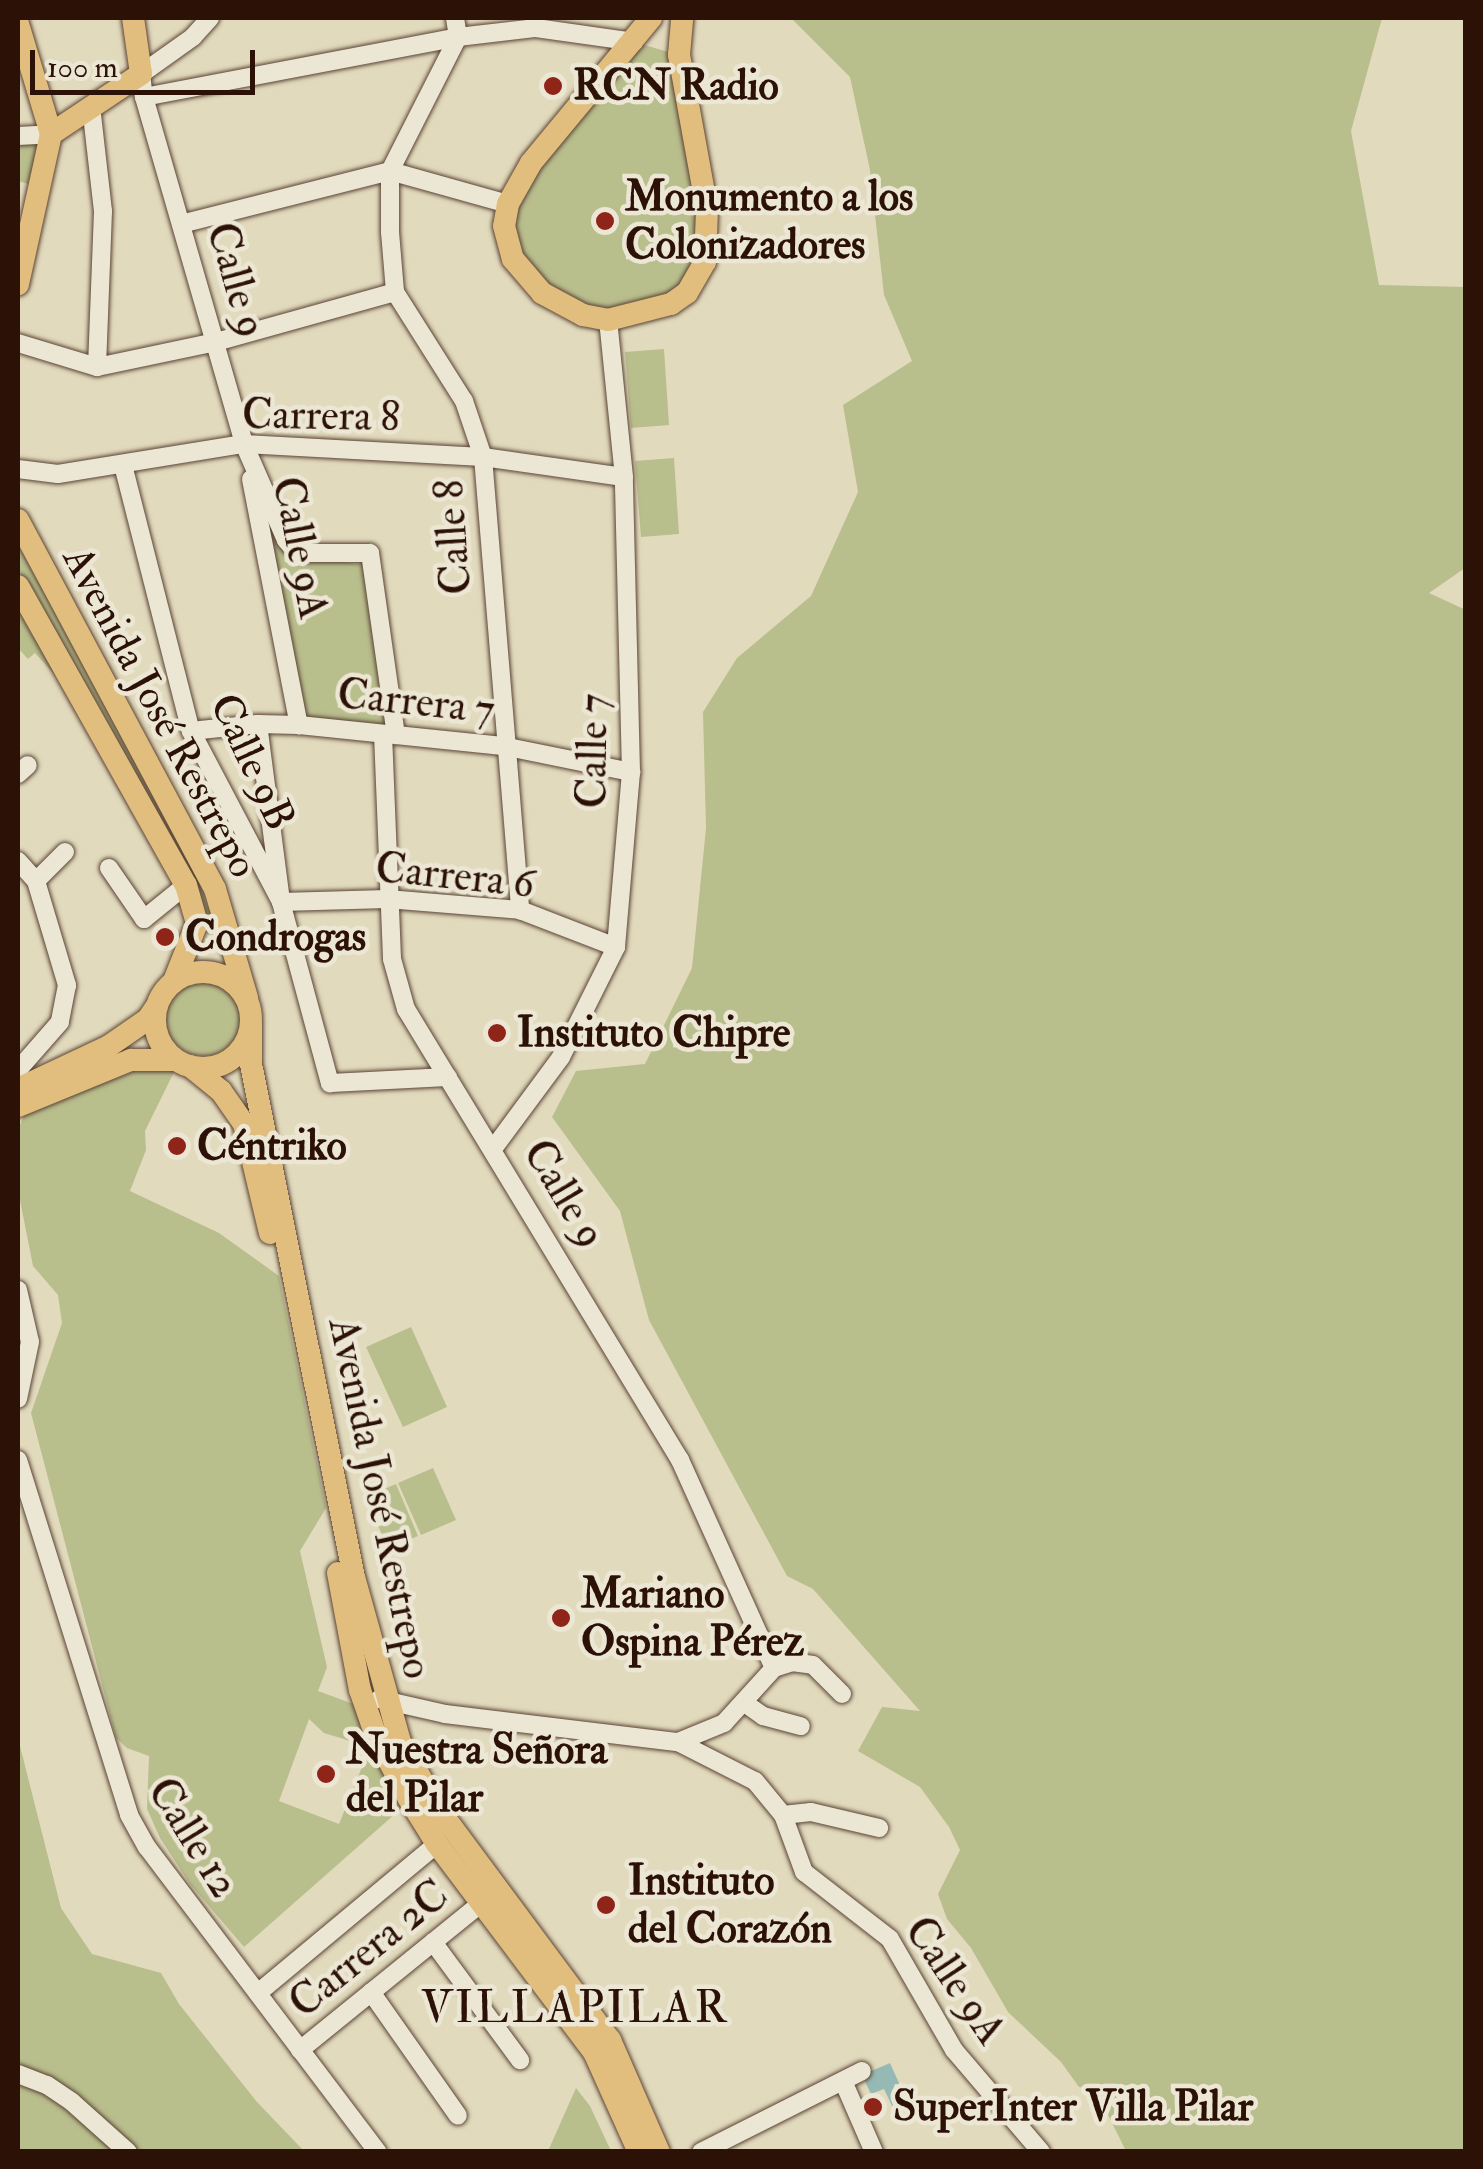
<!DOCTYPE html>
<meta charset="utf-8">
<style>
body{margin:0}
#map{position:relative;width:1483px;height:2169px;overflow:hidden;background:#e2dabd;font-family:"IM FELL Double Pica",serif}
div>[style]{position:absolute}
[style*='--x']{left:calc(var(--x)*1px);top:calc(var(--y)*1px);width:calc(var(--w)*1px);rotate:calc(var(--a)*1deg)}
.green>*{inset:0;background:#b9be8d}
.round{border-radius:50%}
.water>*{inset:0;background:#95bab6}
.roads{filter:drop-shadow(0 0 2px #5a4334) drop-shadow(0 0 2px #5a4334)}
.minor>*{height:18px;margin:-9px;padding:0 9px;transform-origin:9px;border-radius:9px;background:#ece7d4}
.major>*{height:22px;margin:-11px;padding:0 11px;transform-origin:11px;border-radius:11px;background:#e1bd7e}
.major>.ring{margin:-11px;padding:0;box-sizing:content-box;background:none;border:22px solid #e1bd7e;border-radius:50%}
.dots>*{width:28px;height:28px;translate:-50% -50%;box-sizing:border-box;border:5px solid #ece7d4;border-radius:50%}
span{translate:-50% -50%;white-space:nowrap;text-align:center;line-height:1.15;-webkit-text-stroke:9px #ece7d4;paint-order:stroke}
.poi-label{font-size:42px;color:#2c1106;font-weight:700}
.left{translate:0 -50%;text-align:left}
.street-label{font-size:42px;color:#2c1106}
.neighbourhood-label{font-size:45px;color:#2c1106;letter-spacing:2.5px}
.frame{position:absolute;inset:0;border:20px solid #2c1106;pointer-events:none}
.scale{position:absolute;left:30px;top:50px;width:225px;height:45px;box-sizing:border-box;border:5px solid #2c1106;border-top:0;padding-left:12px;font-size:30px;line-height:35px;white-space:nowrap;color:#2c1106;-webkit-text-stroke:8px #ece7d4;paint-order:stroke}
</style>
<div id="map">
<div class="green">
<div style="clip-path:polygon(791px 18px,1382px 18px,1351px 131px,1379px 285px,1466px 287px,1465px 568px,1429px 593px,1466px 610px,1465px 2151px,1126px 2151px,1095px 2089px,1079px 2087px,1061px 2062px,1008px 2012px,971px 1948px,947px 1919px,938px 1894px,960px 1850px,949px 1827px,920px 1787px,858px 1751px,882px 1707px,920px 1711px,813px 1589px,787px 1576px,649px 1320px,620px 1211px,552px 1117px,576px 1071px,645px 1064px,692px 968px,706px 828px,703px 712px,737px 658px,811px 596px,858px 492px,843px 405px,912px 361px,884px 295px,870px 170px,850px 77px)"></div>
<div style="clip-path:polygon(634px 42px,679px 55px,707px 209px,687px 293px,608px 320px,524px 275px,508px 204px)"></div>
<div style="clip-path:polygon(51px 134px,41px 188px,18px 181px,18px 135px)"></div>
<div style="clip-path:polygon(664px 349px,669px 425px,631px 428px,625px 352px)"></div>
<div style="clip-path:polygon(244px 444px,295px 556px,365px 565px,402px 735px,299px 725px)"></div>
<div style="clip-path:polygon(674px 458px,679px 534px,641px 537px,635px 461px)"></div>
<div style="clip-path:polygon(18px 545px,186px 850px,219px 936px,207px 934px,184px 868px,18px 569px)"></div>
<div style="clip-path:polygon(22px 610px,57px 671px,54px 674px,35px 653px,28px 659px,18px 648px,18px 615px)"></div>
<div class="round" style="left:166px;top:982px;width:74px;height:74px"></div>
<div style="clip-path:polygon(evenodd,124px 1067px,176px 1068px,145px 1131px,146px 1150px,130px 1191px,219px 1233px,279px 1276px,326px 1508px,300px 1551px,327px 1667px,318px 1691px,367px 1709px,420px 1792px,244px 1947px,190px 1884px,160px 1838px,147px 1809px,149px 1756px,127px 1748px,116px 1738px,31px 1413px,62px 1323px,58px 1295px,33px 1266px,18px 1190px,18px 1129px,26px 1112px,124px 1067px,309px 1719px,324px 1733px,370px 1747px,339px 1824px,279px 1801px,309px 1719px)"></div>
<div style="clip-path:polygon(411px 1327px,447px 1407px,403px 1427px,366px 1347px)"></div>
<div style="clip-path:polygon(433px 1468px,456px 1520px,421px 1535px,398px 1483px)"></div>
<div style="clip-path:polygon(396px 1484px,418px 1536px,388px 1549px,366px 1497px)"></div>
<div style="clip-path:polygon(18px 1738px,61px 1908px,92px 1954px,161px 1973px,179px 2004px,257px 2102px,304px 2151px,18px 2151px)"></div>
<div style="clip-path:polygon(576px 2088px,590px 2106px,611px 2151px,548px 2151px)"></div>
</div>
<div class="water">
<div style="clip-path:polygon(890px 2063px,908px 2103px,894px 2110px,884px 2089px,871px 2094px,862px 2075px)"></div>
</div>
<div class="roads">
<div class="minor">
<div style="--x:210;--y:18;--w:25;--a:132"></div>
<div style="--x:193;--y:37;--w:64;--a:144.6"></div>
<div style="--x:141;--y:74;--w:23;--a:83"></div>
<div style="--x:144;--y:97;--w:361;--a:73.9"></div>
<div style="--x:244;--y:444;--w:105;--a:66.4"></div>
<div style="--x:286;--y:540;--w:17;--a:50"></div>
<div style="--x:297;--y:553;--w:73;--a:0"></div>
<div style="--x:370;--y:553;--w:184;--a:81.9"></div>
<div style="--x:455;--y:18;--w:19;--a:81"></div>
<div style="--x:458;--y:37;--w:150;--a:116.9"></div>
<div style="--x:390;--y:171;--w:61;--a:90"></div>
<div style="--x:390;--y:232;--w:60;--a:85.2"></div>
<div style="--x:395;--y:292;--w:129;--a:57.7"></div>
<div style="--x:464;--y:401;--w:59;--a:71.3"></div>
<div style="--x:483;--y:457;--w:455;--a:85.3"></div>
<div style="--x:144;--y:97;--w:320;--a:-10.8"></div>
<div style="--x:458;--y:37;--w:79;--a:-6.6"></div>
<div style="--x:536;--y:28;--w:99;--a:8.1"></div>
<div style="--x:91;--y:106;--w:106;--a:83.5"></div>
<div style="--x:103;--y:211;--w:156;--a:92.2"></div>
<div style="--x:18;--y:136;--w:33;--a:-3"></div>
<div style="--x:181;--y:224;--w:216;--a:-14.2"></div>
<div style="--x:390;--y:171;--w:123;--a:15.6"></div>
<div style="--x:18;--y:343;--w:83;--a:16.9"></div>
<div style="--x:97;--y:367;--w:122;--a:-11.9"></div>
<div style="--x:216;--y:342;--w:186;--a:-15.6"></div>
<div style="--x:123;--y:465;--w:275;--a:75.7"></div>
<div style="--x:191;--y:731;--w:193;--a:62.2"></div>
<div style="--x:281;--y:902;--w:188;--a:74.9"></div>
<div style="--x:330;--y:1083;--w:118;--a:-2.9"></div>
<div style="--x:18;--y:469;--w:40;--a:7.1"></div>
<div style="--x:58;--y:474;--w:188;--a:-9.2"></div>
<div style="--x:244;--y:444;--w:239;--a:3.1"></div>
<div style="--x:483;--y:457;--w:142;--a:8.1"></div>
<div style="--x:251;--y:479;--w:251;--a:79"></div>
<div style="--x:258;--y:724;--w:179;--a:82.6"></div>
<div style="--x:281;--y:902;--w:106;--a:-1.6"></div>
<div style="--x:387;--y:899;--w:133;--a:4.7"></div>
<div style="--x:520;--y:910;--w:103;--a:21.1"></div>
<div style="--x:191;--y:731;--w:67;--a:-6"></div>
<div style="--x:258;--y:724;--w:41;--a:1.4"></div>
<div style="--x:299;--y:725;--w:205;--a:5.9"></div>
<div style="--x:503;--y:746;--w:131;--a:11.5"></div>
<div style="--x:383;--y:734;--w:225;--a:87.7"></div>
<div style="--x:392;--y:959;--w:52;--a:74.4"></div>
<div style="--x:406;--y:1009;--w:528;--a:58.72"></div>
<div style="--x:680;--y:1460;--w:228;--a:65.7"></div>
<div style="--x:18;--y:774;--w:13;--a:-42"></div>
<div style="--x:18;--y:861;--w:27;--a:48"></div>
<div style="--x:36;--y:881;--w:109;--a:73.4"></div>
<div style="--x:67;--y:985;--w:38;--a:101"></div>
<div style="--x:60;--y:1022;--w:64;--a:131.2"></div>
<div style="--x:109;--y:868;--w:62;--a:55.5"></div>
<div style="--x:144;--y:919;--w:54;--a:-39"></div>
<div style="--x:36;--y:881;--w:41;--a:-45"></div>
<div style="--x:493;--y:1149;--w:114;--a:-53.5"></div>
<div style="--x:561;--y:1057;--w:123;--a:-63.4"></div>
<div style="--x:616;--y:947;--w:176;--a:-85.1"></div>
<div style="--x:631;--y:772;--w:295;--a:-91.4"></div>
<div style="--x:624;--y:477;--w:158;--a:-95.8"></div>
<div style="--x:18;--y:1290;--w:53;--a:77"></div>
<div style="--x:30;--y:1342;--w:58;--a:101.9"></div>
<div style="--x:18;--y:1460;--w:372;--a:72.6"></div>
<div style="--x:129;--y:1815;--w:37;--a:61"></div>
<div style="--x:147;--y:1847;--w:383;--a:52.9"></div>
<div style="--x:379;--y:1699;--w:68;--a:12.8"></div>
<div style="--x:445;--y:1714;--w:235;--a:6.9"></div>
<div style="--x:678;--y:1742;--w:86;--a:26.9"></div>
<div style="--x:755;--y:1781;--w:44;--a:50.5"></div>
<div style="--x:783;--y:1815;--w:61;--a:69.8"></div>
<div style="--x:804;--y:1872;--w:109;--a:37.9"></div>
<div style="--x:890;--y:1939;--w:128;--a:60"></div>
<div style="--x:954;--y:2050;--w:134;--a:49.5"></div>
<div style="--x:746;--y:1704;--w:21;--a:35"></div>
<div style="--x:763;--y:1716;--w:39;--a:15"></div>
<div style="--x:678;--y:1742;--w:50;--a:-22.4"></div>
<div style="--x:724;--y:1723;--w:74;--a:-47.7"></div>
<div style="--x:774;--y:1668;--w:19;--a:-18"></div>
<div style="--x:792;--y:1662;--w:21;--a:8"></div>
<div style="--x:813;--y:1665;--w:41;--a:45"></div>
<div style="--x:783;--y:1815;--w:28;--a:-6"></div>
<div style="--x:811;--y:1812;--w:70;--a:13.2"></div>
<div style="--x:433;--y:1942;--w:147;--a:53.6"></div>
<div style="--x:371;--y:1992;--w:151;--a:54.9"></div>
<div style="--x:258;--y:1993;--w:233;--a:-39.8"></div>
<div style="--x:300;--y:2050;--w:235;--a:-39"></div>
<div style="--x:18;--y:2074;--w:31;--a:21"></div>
<div style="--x:47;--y:2085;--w:30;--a:34"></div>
<div style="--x:72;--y:2102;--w:75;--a:41.8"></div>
<div style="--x:843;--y:2081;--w:77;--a:66.4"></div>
<div style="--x:701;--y:2152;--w:180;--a:-26.7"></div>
</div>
<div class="major">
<div style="--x:651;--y:18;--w:188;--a:129.6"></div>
<div style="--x:531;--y:163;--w:47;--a:119.3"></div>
<div style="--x:508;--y:204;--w:22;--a:100"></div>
<div style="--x:504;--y:226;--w:34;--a:75"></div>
<div style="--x:513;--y:259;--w:45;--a:49.5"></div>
<div style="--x:542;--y:293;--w:47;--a:28.2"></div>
<div style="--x:583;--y:315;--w:25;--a:11"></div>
<div style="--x:608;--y:320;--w:65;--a:-14.3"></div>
<div style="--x:671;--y:304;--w:19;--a:-35"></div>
<div style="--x:687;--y:293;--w:36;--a:-60"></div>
<div style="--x:705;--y:262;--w:53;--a:-87.8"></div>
<div style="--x:707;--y:209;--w:157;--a:-100.3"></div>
<div style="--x:679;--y:55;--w:37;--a:-85"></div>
<div style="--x:18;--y:24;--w:115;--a:73.3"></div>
<div style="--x:51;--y:134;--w:154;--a:102.4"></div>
<div style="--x:51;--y:134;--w:108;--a:-33.7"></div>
<div style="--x:141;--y:74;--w:57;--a:-98.1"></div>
<div style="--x:18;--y:520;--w:418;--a:61.9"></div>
<div style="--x:215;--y:889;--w:114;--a:73.6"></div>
<div style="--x:18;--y:586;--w:343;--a:60.7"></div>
<div style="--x:186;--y:885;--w:40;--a:74"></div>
<div style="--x:197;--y:923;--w:62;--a:111.6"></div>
<div class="ring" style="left:155px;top:972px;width:74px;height:74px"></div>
<div style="--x:251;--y:1025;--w:39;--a:90"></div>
<div style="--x:251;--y:1064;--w:523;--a:78.65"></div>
<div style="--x:354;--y:1577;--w:171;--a:74.4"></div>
<div style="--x:400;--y:1742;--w:78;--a:60.2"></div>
<div style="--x:439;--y:1810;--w:287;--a:53.4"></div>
<div style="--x:610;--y:2040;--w:122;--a:66.4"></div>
<div style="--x:190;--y:1066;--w:40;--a:39"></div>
<div style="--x:221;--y:1091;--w:40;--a:55.1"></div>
<div style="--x:244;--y:1124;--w:112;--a:76.6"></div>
<div style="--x:18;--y:1089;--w:101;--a:-25.3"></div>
<div style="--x:109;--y:1046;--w:47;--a:-34.7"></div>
<div style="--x:148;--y:1019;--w:14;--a:-56"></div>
<div style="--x:18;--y:1106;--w:122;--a:-22.2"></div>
<div style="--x:131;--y:1060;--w:44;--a:0"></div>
<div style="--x:338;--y:1573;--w:119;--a:79.4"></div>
<div style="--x:360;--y:1690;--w:49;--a:70.8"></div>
<div style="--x:376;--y:1736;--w:71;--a:62.4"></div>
<div style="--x:409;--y:1799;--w:53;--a:58.1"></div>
<div style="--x:437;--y:1844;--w:261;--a:53"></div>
<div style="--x:594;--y:2052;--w:110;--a:65.8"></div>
</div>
</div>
<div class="dots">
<div style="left:553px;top:86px;background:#8f2418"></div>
<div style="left:605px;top:221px;background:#8f2418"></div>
<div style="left:165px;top:937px;background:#8f2418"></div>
<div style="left:497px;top:1033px;background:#8f2418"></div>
<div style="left:177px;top:1146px;background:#8f2418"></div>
<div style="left:561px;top:1618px;background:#8f2418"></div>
<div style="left:326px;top:1774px;background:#8f2418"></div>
<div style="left:606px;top:1905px;background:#8f2418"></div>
<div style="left:873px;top:2107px;background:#8f2418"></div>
</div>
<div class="poi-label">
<span class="left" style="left:573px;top:86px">RCN Radio</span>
<span class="left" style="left:625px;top:221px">Monumento a los<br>Colonizadores</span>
<span class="left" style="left:185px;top:937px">Condrogas</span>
<span class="left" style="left:517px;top:1033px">Instituto Chipre</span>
<span class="left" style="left:197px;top:1146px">Céntriko</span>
<span class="left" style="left:581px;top:1618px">Mariano<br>Ospina Pérez</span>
<span class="left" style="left:346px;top:1774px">Nuestra Señora<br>del Pilar</span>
<span class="left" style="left:628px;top:1905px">Instituto<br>del Corazón</span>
<span class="left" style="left:893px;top:2107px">SuperInter Villa Pilar</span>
</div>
<div class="street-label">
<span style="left:236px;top:280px;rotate:74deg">Calle 9</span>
<span style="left:321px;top:416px;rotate:1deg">Carrera 8</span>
<span style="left:453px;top:537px;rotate:-94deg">Calle 8</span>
<span style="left:300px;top:548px;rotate:79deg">Calle 9A</span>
<span style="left:416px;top:702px;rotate:6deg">Carrera 7</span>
<span style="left:160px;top:712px;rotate:62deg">Avenida José Restrepo</span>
<span style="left:593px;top:751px;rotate:-89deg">Calle 7</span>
<span style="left:252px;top:762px;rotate:65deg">Calle 9B</span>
<span style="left:455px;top:876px;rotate:6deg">Carrera 6</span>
<span style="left:564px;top:1194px;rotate:59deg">Calle 9</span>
<span style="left:380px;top:1498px;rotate:78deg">Avenida José Restrepo</span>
<span style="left:193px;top:1838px;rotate:58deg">Calle 12</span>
<span style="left:369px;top:1949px;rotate:-39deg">Carrera 2C</span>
<span style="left:955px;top:1981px;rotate:56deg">Calle 9A</span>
</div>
<div class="neighbourhood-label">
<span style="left:575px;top:2009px">VILLAPILAR</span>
</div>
<div class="frame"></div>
<div class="scale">100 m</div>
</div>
